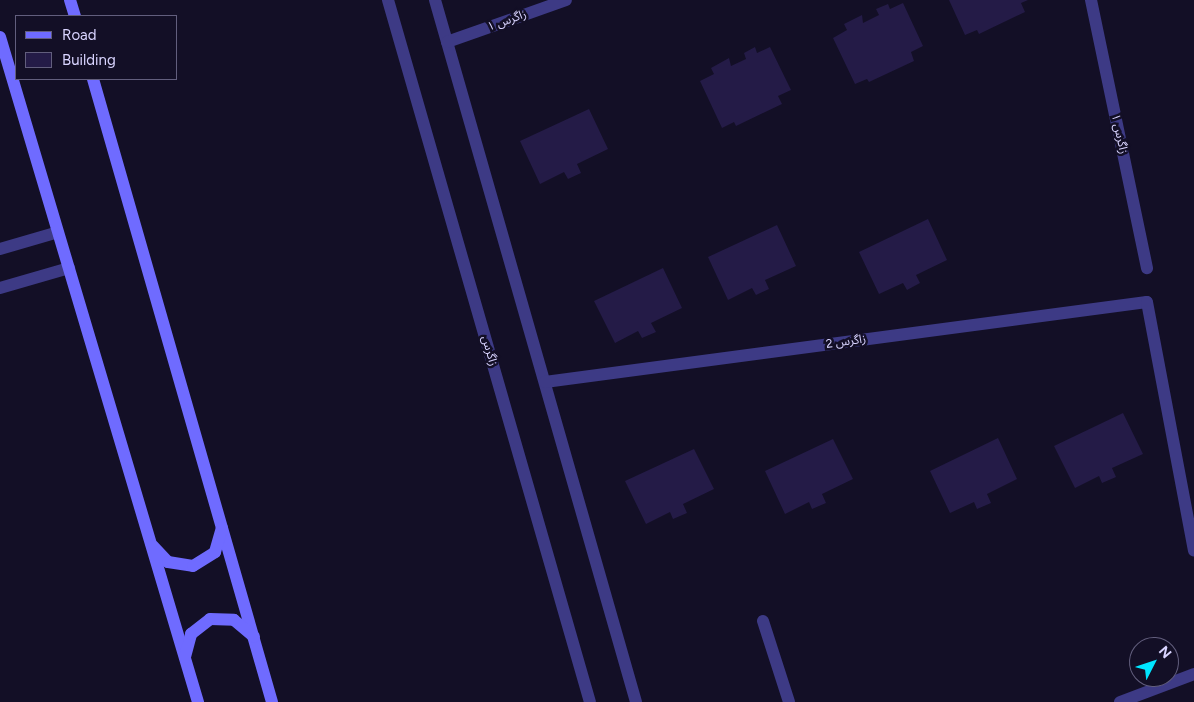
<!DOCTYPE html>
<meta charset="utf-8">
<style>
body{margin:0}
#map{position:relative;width:1194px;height:702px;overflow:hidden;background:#130f26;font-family:Figtree,"Noto Sans Arabic",sans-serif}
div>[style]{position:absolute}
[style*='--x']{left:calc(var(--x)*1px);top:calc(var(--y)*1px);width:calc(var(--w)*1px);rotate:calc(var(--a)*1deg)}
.building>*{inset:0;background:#241b47}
.street>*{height:12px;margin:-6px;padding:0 6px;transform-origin:6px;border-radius:6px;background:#3d3a85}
.secondary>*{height:12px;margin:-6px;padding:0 6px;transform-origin:6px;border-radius:6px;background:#6f6bff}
span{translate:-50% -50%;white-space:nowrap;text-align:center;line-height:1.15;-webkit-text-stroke:5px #130f26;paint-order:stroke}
.street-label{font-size:12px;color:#d9d4ff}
.legend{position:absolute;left:15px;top:15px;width:162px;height:65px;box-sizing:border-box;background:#130f26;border:1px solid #625e7d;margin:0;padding:6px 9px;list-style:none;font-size:15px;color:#d9d4ff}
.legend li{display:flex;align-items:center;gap:10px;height:25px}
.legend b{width:25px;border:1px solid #625e7d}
.north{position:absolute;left:1129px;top:637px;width:50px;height:50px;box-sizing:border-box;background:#130f26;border:1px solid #625e7d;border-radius:50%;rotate:49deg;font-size:14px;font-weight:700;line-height:20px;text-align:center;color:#d9d4ff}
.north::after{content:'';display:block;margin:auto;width:18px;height:22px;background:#00e5ff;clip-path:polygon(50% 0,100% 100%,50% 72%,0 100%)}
</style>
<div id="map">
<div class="building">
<div style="clip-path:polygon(949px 0,1028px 0,1021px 3px,1025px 12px,979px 34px,977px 30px,965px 35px)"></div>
<div style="clip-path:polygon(903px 3px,923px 46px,911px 52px,914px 61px,869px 82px,867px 79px,855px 84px,833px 38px,847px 30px,844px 24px,862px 15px,863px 23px,879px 15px,876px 9px,888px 4px,890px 9px)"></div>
<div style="clip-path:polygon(755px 47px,757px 53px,770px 47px,791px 90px,778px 96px,782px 104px,736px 126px,734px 122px,722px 128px,700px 81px,714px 74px,711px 68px,729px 58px,731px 66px,746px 59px,744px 53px)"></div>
<div style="clip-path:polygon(589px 109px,608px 149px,577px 164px,581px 173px,568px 179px,564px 172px,540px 184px,520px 141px)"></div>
<div style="clip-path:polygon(928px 219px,947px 260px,916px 275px,920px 283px,907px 290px,903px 283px,879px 294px,859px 252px)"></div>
<div style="clip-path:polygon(777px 225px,796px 266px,765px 280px,769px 289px,756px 295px,752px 288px,728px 300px,708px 257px)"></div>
<div style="clip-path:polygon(663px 268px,682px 308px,651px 323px,656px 332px,642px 338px,638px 331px,615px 343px,594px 301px)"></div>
<div style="clip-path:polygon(1123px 413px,1143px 454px,1112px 468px,1116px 477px,1102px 483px,1099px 476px,1075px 488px,1054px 446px)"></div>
<div style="clip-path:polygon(998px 438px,1017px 479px,987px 494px,991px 503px,977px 509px,974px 502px,950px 513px,930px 471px)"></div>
<div style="clip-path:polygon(833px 439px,853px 479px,822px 494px,826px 503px,812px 509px,809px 502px,785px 514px,765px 471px)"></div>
<div style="clip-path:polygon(694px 449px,714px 489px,683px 504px,687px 513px,673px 519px,670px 512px,646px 524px,625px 481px)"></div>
</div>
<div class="street">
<div style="--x:388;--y:0;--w:730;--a:73.95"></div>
<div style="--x:435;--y:0;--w:730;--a:74.02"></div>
<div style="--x:1091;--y:0;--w:274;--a:78.2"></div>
<div style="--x:447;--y:42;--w:126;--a:-19.4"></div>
<div style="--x:0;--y:249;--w:60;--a:-16.3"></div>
<div style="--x:0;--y:288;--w:72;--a:-16.2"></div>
<div style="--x:545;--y:382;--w:607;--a:-7.57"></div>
<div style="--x:1147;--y:302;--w:253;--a:79.3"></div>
<div style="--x:763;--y:621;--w:85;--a:72.2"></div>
<div style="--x:1120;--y:702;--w:79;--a:-20.7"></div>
</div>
<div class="secondary">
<div style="--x:70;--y:0;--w:17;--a:73"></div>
<div style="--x:0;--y:37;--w:694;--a:73.42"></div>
<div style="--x:93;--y:79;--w:648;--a:73.97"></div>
<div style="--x:153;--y:546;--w:22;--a:47"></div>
<div style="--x:168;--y:562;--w:25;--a:9"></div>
<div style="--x:193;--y:566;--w:26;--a:-32"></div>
<div style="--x:215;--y:552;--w:25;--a:-74"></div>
<div style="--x:185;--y:657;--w:24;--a:-75"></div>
<div style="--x:191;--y:634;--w:24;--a:-38"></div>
<div style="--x:210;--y:619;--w:24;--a:2"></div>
<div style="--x:234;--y:620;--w:26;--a:40"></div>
</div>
<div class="street-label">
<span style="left:507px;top:21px;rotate:-20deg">زاگرس ۱</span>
<span style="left:1119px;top:134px;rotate:78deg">زاگرس ۱</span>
<span style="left:846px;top:342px;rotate:-8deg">زاگرس 2</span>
<span style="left:489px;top:351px;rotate:74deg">زاگرس</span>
</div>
<ul class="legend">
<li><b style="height:6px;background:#6f6bff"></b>Road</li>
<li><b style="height:14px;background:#241b47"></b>Building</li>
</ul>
<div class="north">N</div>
</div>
